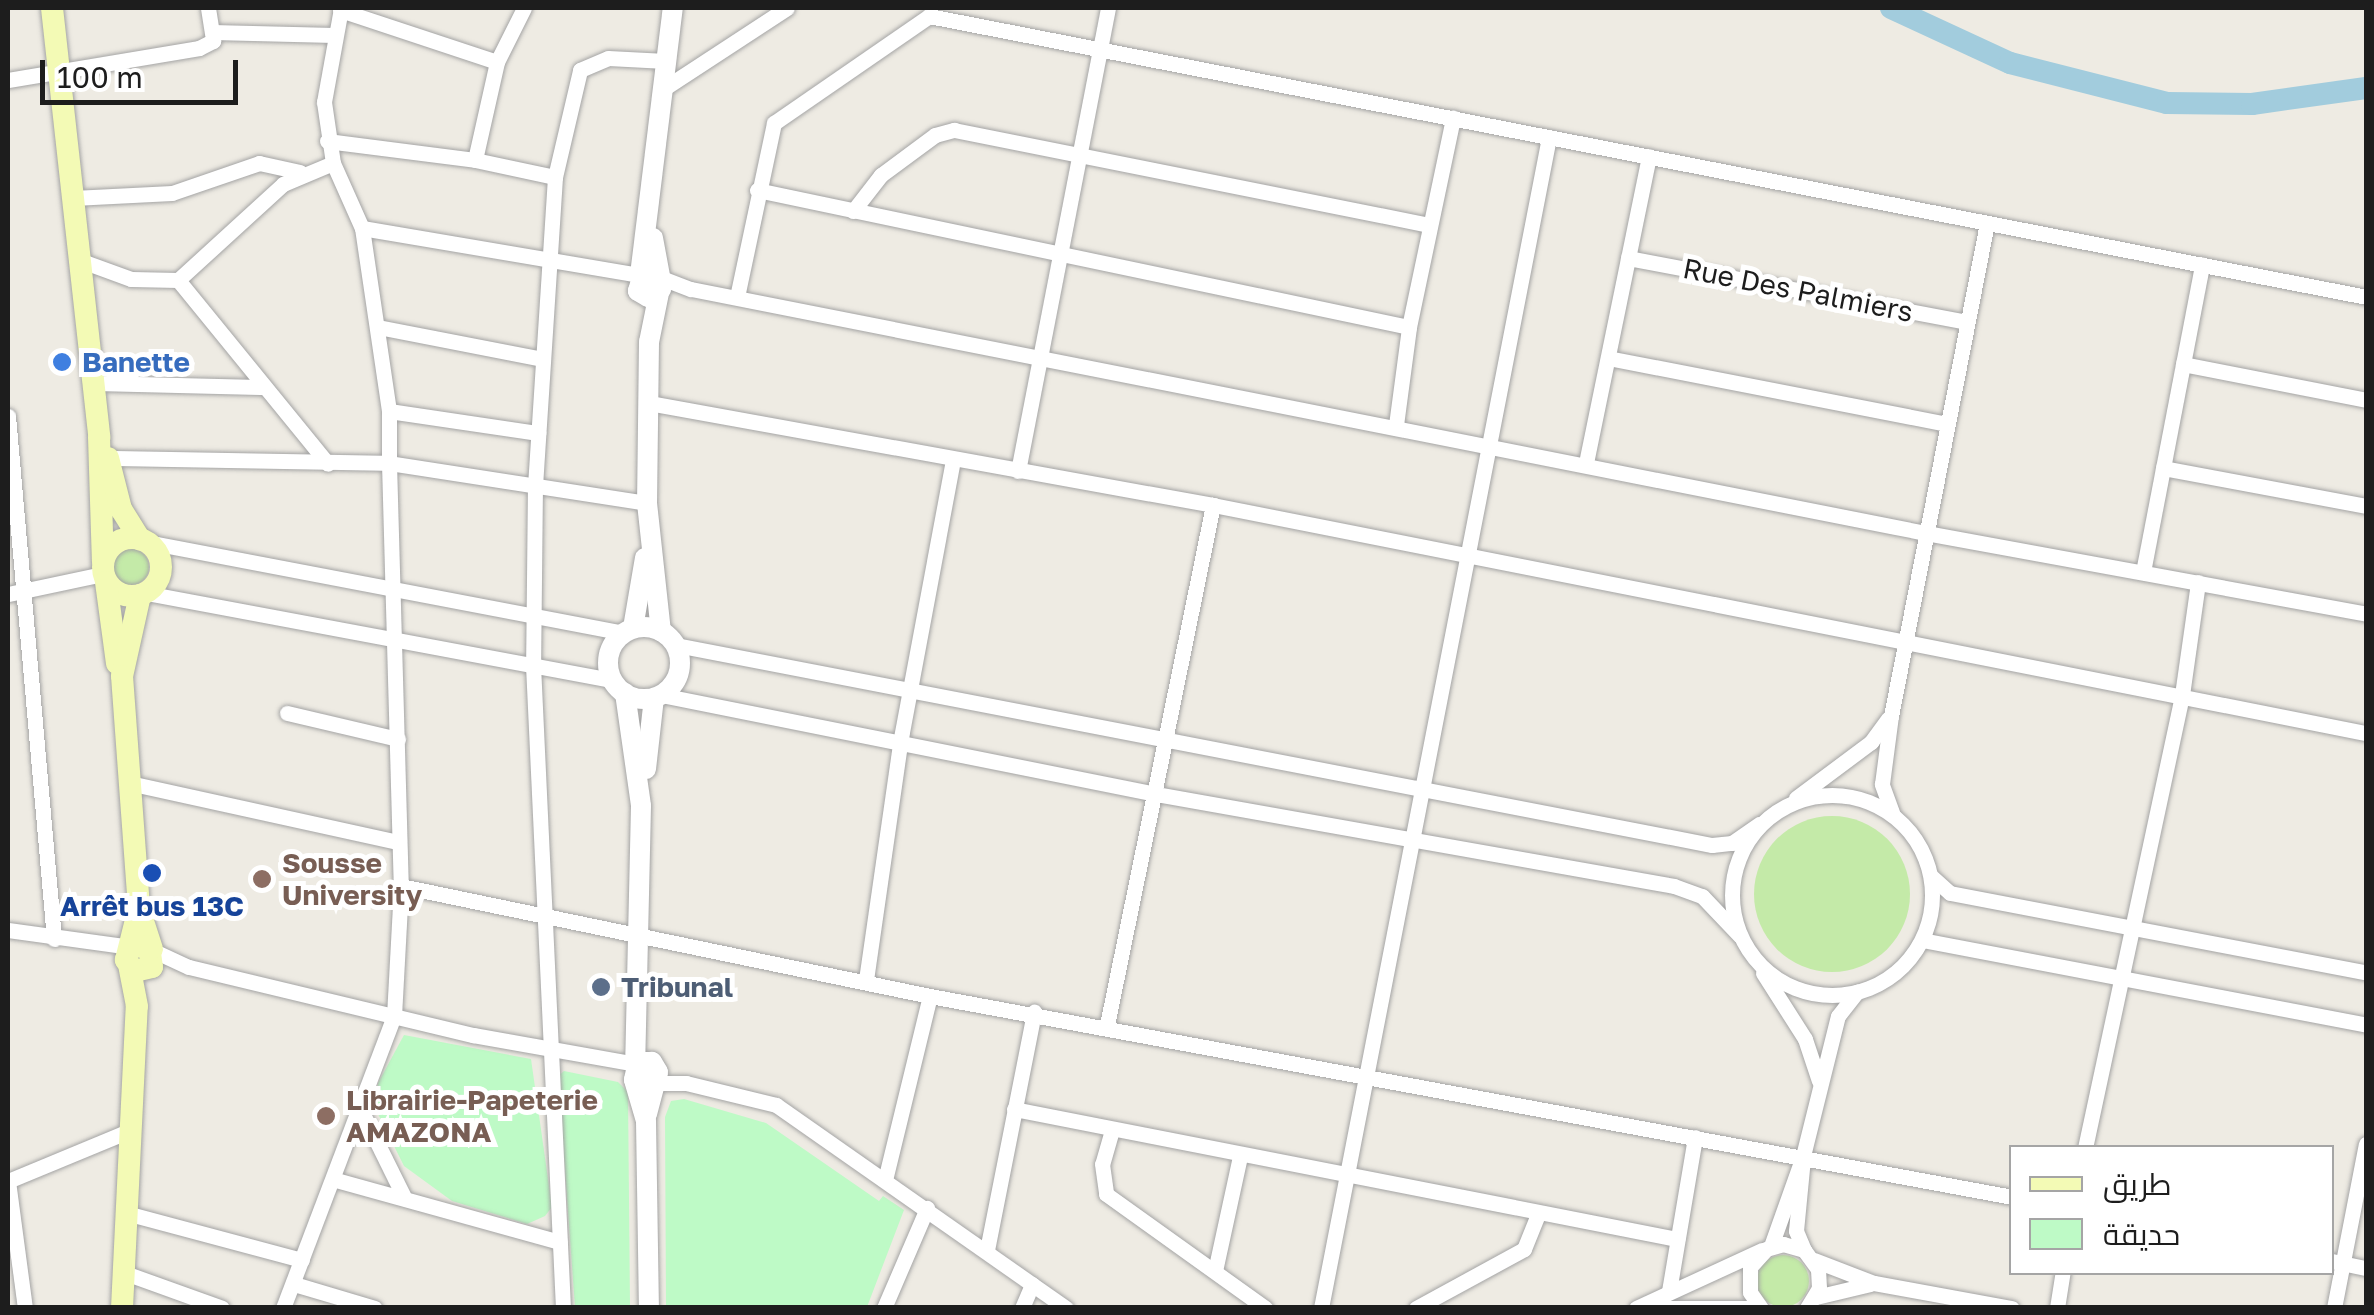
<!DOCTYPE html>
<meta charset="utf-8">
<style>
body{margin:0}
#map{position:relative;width:2374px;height:1315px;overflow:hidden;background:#eeebe3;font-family:"Golos Text",Cairo,sans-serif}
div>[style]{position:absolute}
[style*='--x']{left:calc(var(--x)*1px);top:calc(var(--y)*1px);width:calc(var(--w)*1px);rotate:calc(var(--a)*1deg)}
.grass>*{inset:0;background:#c4eaa8}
.round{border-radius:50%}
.park>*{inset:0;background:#befac6}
.river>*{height:22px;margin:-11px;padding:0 11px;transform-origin:11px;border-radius:11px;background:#a2ccdd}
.roads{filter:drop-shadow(0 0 2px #a4a4a4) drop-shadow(0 0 2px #a4a4a4)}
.minor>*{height:15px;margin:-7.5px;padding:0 7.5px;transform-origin:7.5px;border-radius:7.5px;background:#fff}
.minor>.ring{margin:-7.5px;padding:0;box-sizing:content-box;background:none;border:15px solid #fff;border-radius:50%}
.tertiary>*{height:20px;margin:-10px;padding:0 10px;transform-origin:10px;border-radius:10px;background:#fff}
.tertiary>.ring{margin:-10px;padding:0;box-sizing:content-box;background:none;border:20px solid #fff;border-radius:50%}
.secondary>*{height:22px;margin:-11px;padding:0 11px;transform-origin:11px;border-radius:11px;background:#f3fab5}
.secondary>.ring{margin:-11px;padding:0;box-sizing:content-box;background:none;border:22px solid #f3fab5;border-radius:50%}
.dots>*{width:28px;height:28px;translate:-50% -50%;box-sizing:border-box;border:5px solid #fff;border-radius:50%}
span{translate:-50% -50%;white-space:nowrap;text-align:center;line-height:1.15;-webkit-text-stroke:10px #fff;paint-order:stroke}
.street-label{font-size:28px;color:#1d1d1d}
.shop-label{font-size:28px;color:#366cbe;font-weight:700}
.left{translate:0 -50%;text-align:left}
.education-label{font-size:28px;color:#785e54;font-weight:700}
.transit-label{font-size:28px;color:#164399;font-weight:700}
.service-label{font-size:28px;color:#4e5e75;font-weight:700}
.frame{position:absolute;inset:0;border:10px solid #1d1d1d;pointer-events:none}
.legend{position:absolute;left:2009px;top:1145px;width:325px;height:130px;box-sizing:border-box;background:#fff;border:2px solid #a5a5a5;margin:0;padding:12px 18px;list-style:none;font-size:30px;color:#1d1d1d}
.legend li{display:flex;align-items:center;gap:20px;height:50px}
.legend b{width:50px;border:2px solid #a5a5a5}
.scale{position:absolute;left:40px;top:60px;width:198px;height:45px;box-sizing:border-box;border:5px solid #1d1d1d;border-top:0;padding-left:12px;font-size:30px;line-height:35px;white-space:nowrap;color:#1d1d1d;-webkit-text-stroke:8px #fff;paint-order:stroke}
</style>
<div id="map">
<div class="grass">
<div class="round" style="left:113px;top:549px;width:36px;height:36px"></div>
<div class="round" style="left:1754px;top:816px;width:156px;height:156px"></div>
<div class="round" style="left:1757px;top:1255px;width:52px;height:52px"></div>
</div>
<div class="park">
<div style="clip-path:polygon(404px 1035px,531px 1059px,552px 1207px,545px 1216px,527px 1224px,452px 1201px,404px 1166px,377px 1112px,378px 1083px)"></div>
<div style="clip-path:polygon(564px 1071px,618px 1082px,628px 1092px,630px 1307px,575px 1307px,558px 1076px)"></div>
<div style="clip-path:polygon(684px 1099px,766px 1123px,879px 1201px,883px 1196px,904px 1210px,867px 1307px,666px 1307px,665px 1117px,671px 1101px)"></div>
</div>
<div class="river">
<div style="--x:1891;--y:8;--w:131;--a:24.8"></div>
<div style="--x:2010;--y:63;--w:162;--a:14.3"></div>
<div style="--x:2167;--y:103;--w:85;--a:0.7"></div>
<div style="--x:2252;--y:104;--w:115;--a:-8"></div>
</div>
<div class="roads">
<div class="minor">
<div style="--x:208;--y:8;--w:24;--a:81"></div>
<div style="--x:524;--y:8;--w:60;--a:116.6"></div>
<div style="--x:497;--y:62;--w:100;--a:102.7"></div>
<div style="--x:475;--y:160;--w:82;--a:12"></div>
<div style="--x:555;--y:177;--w:308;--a:93.7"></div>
<div style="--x:535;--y:484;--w:181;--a:90.6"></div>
<div style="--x:533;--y:665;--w:644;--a:87.33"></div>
<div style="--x:340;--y:10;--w:165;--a:18.3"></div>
<div style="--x:8;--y:80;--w:194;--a:-9.5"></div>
<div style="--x:199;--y:48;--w:16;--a:-27"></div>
<div style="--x:213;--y:41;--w:9;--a:-96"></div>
<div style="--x:212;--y:32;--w:122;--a:1.4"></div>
<div style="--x:663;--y:89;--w:148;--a:-33.2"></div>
<div style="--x:327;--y:141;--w:149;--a:7.3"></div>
<div style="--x:333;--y:163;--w:71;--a:66"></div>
<div style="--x:362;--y:228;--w:185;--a:81.6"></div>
<div style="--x:389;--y:411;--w:52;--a:90"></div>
<div style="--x:389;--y:463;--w:261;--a:8.8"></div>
<div style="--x:555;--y:177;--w:110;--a:-76.8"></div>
<div style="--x:580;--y:70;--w:30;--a:-23"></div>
<div style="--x:608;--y:58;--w:58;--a:3"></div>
<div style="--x:757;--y:190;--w:666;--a:11.87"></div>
<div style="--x:73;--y:198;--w:99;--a:-2.9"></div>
<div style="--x:172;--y:193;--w:92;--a:-19"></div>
<div style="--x:259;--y:163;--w:42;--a:12.4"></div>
<div style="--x:853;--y:211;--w:46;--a:-52.1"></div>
<div style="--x:881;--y:175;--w:67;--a:-36.5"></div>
<div style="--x:935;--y:135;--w:20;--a:-15"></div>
<div style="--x:954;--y:130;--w:485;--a:11.3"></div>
<div style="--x:362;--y:228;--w:282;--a:9.6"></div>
<div style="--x:1628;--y:258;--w:345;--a:10.7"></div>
<div style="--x:79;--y:260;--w:55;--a:20.1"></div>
<div style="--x:131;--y:279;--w:47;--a:1.2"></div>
<div style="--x:178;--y:280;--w:237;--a:50.8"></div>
<div style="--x:659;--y:277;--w:34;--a:21"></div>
<div style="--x:691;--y:289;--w:1259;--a:11.18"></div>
<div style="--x:1926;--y:533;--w:447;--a:10.4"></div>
<div style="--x:178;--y:280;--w:142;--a:-42.4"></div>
<div style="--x:283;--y:184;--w:54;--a:-22.8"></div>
<div style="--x:333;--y:163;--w:62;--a:-98.4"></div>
<div style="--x:324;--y:102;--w:96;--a:-79.7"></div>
<div style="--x:737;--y:297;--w:178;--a:-78"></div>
<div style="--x:774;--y:123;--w:188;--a:-34.6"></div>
<div style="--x:929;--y:16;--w:1464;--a:11.06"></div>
<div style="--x:378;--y:327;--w:167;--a:11"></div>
<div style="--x:1608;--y:358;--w:346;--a:11"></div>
<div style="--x:2183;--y:364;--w:187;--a:11.1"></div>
<div style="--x:93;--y:383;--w:169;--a:1.4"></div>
<div style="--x:649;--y:403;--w:573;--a:10.25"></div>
<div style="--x:1213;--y:505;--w:1175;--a:11.19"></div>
<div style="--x:389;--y:411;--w:151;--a:8.4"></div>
<div style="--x:8;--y:416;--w:525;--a:84.97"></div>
<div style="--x:1396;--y:425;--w:99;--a:-82.4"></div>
<div style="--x:1409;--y:327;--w:214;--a:-78.1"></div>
<div style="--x:108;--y:458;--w:281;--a:1"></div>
<div style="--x:389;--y:463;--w:423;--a:88.4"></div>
<div style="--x:401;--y:886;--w:540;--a:11.75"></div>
<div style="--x:930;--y:996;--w:1101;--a:10.52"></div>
<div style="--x:1586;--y:463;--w:313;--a:-78.4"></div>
<div style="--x:2163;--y:468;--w:207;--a:10.6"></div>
<div style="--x:1018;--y:471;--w:472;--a:-79"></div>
<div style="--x:147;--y:542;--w:485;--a:10.8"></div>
<div style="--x:2143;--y:572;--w:313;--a:-79.1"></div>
<div style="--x:146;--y:593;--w:474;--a:10.6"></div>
<div style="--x:8;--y:594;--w:97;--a:-11.9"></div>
<div style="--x:676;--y:645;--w:1055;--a:10.93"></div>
<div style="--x:1712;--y:845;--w:20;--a:-6"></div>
<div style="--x:1732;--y:843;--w:33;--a:-35"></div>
<div style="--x:661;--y:695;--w:499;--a:11.3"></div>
<div style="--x:1150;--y:793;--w:532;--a:10.06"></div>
<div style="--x:1674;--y:886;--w:30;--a:20"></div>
<div style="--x:1702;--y:896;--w:55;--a:46.5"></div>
<div style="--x:287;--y:713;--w:114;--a:13.2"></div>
<div style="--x:129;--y:783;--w:274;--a:12.4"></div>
<div class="ring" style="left:1732px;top:795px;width:185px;height:185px"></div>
<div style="--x:1796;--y:798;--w:94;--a:-36.7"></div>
<div style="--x:1871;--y:742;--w:29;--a:-54"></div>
<div style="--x:1893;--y:815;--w:33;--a:-110"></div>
<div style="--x:1882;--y:784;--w:69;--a:-82.5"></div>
<div style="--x:1891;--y:716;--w:502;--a:-78.98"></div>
<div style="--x:1931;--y:876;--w:25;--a:42"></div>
<div style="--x:1950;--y:893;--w:423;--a:10.8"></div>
<div style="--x:8;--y:930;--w:124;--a:7.9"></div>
<div style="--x:1922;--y:940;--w:452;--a:10.8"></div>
<div style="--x:154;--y:951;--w:38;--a:25"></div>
<div style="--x:189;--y:967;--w:292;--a:13.5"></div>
<div style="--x:473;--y:1035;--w:165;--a:10.1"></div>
<div style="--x:1763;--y:973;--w:78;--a:57.5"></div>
<div style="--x:1805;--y:1039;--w:44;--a:71.6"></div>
<div style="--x:866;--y:980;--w:239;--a:-81.8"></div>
<div style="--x:900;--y:743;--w:289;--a:-79.4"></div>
<div style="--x:1107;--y:1025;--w:531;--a:-78.48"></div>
<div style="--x:653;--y:1083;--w:33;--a:0"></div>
<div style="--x:686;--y:1083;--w:93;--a:13.7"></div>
<div style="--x:776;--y:1105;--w:354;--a:35"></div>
<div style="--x:1014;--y:1109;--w:676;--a:11.09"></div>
<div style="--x:362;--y:1112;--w:93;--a:63.7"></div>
<div style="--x:1112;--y:1130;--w:35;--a:106"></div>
<div style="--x:1102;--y:1164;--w:30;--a:82"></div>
<div style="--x:1106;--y:1194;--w:196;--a:35.6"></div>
<div style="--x:2085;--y:1148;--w:463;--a:-77.9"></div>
<div style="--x:2182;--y:695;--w:114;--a:-81.9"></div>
<div style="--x:1803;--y:1158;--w:73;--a:95.5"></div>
<div style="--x:1796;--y:1231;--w:21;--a:67"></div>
<div style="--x:886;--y:1176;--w:185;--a:-76.3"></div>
<div style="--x:336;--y:1180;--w:232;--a:15.5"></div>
<div style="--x:8;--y:1181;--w:131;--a:-22.5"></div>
<div style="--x:8;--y:1181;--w:128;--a:82.4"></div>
<div style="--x:126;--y:1213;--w:182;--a:15"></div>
<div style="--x:1771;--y:1246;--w:96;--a:-70.4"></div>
<div style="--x:1803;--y:1156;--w:144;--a:-76"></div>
<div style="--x:1838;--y:1016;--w:31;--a:-52"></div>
<div style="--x:987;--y:1250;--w:243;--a:-78.8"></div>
<div style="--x:1814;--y:1260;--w:64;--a:21"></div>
<div style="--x:1874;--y:1283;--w:140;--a:10.3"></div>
<div style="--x:2332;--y:1261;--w:35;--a:12"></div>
<div style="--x:1215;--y:1271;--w:118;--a:-77.7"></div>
<div style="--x:125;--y:1273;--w:103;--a:19.8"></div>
<div style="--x:294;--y:1284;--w:84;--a:16.5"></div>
<div style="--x:1669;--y:1291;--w:156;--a:-80.4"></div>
<div style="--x:1816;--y:1297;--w:56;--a:-13.5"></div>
<div style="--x:283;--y:1308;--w:312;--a:-69.2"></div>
<div style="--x:394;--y:1016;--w:130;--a:-86.9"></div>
<div style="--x:884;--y:1308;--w:109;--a:-66.7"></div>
<div style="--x:1022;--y:1308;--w:26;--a:-67"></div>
<div style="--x:1321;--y:1308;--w:1193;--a:-78.98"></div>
<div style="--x:1416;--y:1308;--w:123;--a:-28.6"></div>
<div style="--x:1524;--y:1249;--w:35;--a:-68"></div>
<div style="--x:1636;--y:1308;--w:139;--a:-24.7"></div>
<div style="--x:1667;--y:1308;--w:81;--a:0"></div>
<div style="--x:1761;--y:1308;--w:19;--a:-125"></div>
<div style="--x:1750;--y:1292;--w:25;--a:-90"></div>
<div style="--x:1750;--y:1267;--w:24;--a:-48"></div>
<div style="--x:1766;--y:1249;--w:18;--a:-16"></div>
<div style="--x:1783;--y:1244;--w:22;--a:16"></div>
<div style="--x:1804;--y:1250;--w:24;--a:54"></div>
<div style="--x:1818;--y:1269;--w:19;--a:87"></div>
<div style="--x:1819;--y:1288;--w:23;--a:121"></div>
<div style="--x:2057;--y:1308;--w:36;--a:-81"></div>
<div style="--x:2334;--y:1308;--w:167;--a:-79"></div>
</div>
<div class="tertiary">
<div style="--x:653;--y:238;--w:44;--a:79.5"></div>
<div style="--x:661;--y:281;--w:8;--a:90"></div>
<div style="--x:661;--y:289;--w:15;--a:148"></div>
<div style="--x:648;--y:297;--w:12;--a:-149"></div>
<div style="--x:638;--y:291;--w:19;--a:-74"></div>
<div style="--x:643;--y:273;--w:16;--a:14"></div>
<div style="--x:640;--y:275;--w:269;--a:-83"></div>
<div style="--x:659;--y:293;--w:50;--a:101.5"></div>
<div style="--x:649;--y:342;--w:161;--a:90.7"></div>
<div style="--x:647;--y:503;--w:129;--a:83.8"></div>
<div class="ring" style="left:608px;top:627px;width:52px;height:52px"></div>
<div style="--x:633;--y:628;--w:71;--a:-80.3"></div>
<div style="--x:625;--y:693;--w:114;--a:81.9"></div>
<div style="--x:641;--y:806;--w:258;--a:91.3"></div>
<div style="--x:646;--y:769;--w:71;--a:-83.6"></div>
<div style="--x:634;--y:1080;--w:43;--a:73.7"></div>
<div style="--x:646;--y:1121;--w:187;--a:89.1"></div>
<div style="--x:647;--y:1114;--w:43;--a:-75.3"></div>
<div style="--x:658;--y:1072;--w:12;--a:-121"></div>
<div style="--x:652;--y:1062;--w:14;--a:180"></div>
<div style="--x:638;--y:1062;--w:18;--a:103"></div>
<div style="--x:634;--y:1080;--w:19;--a:9"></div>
</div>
<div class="secondary">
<div style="--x:52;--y:8;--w:432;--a:83.7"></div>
<div style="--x:99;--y:437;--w:124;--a:88.2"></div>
<div style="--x:108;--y:458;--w:53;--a:75.7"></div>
<div style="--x:121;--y:509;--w:36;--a:58"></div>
<div class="ring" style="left:103px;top:538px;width:36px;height:36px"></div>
<div style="--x:106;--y:582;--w:82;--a:82.3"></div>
<div style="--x:140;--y:595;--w:83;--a:102.5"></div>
<div style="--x:122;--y:676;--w:234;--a:85.8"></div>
<div style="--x:139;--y:909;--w:42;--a:72"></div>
<div style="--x:131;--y:947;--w:18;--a:-3"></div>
<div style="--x:149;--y:946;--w:21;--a:82"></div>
<div style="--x:152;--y:967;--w:18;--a:167"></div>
<div style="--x:134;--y:971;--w:14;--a:-126"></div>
<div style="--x:126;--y:960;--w:49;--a:-76"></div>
<div style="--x:122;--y:1308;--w:302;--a:-87.2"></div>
<div style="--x:137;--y:1006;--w:38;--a:-101"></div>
</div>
</div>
<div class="dots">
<div style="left:62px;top:362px;background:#3f7fe0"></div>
<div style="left:152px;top:873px;background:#1a4fb4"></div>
<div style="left:262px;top:879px;background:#8d6e63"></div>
<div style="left:601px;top:987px;background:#5c6f8a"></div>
<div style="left:326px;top:1116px;background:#8d6e63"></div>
</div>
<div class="street-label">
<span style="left:1798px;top:290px;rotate:11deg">Rue Des Palmiers</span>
</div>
<div class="shop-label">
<span class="left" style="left:82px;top:362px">Banette</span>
</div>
<div class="education-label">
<span class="left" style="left:282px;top:879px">Sousse<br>University</span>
<span class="left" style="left:346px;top:1116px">Librairie-Papeterie<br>AMAZONA</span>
</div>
<div class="transit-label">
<span style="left:152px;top:906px">Arrêt bus 13C</span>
</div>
<div class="service-label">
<span class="left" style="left:621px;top:987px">Tribunal</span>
</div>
<div class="frame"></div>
<ul class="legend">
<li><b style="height:12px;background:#f3fab5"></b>طريق</li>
<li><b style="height:28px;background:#befac6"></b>حديقة</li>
</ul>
<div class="scale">100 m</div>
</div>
